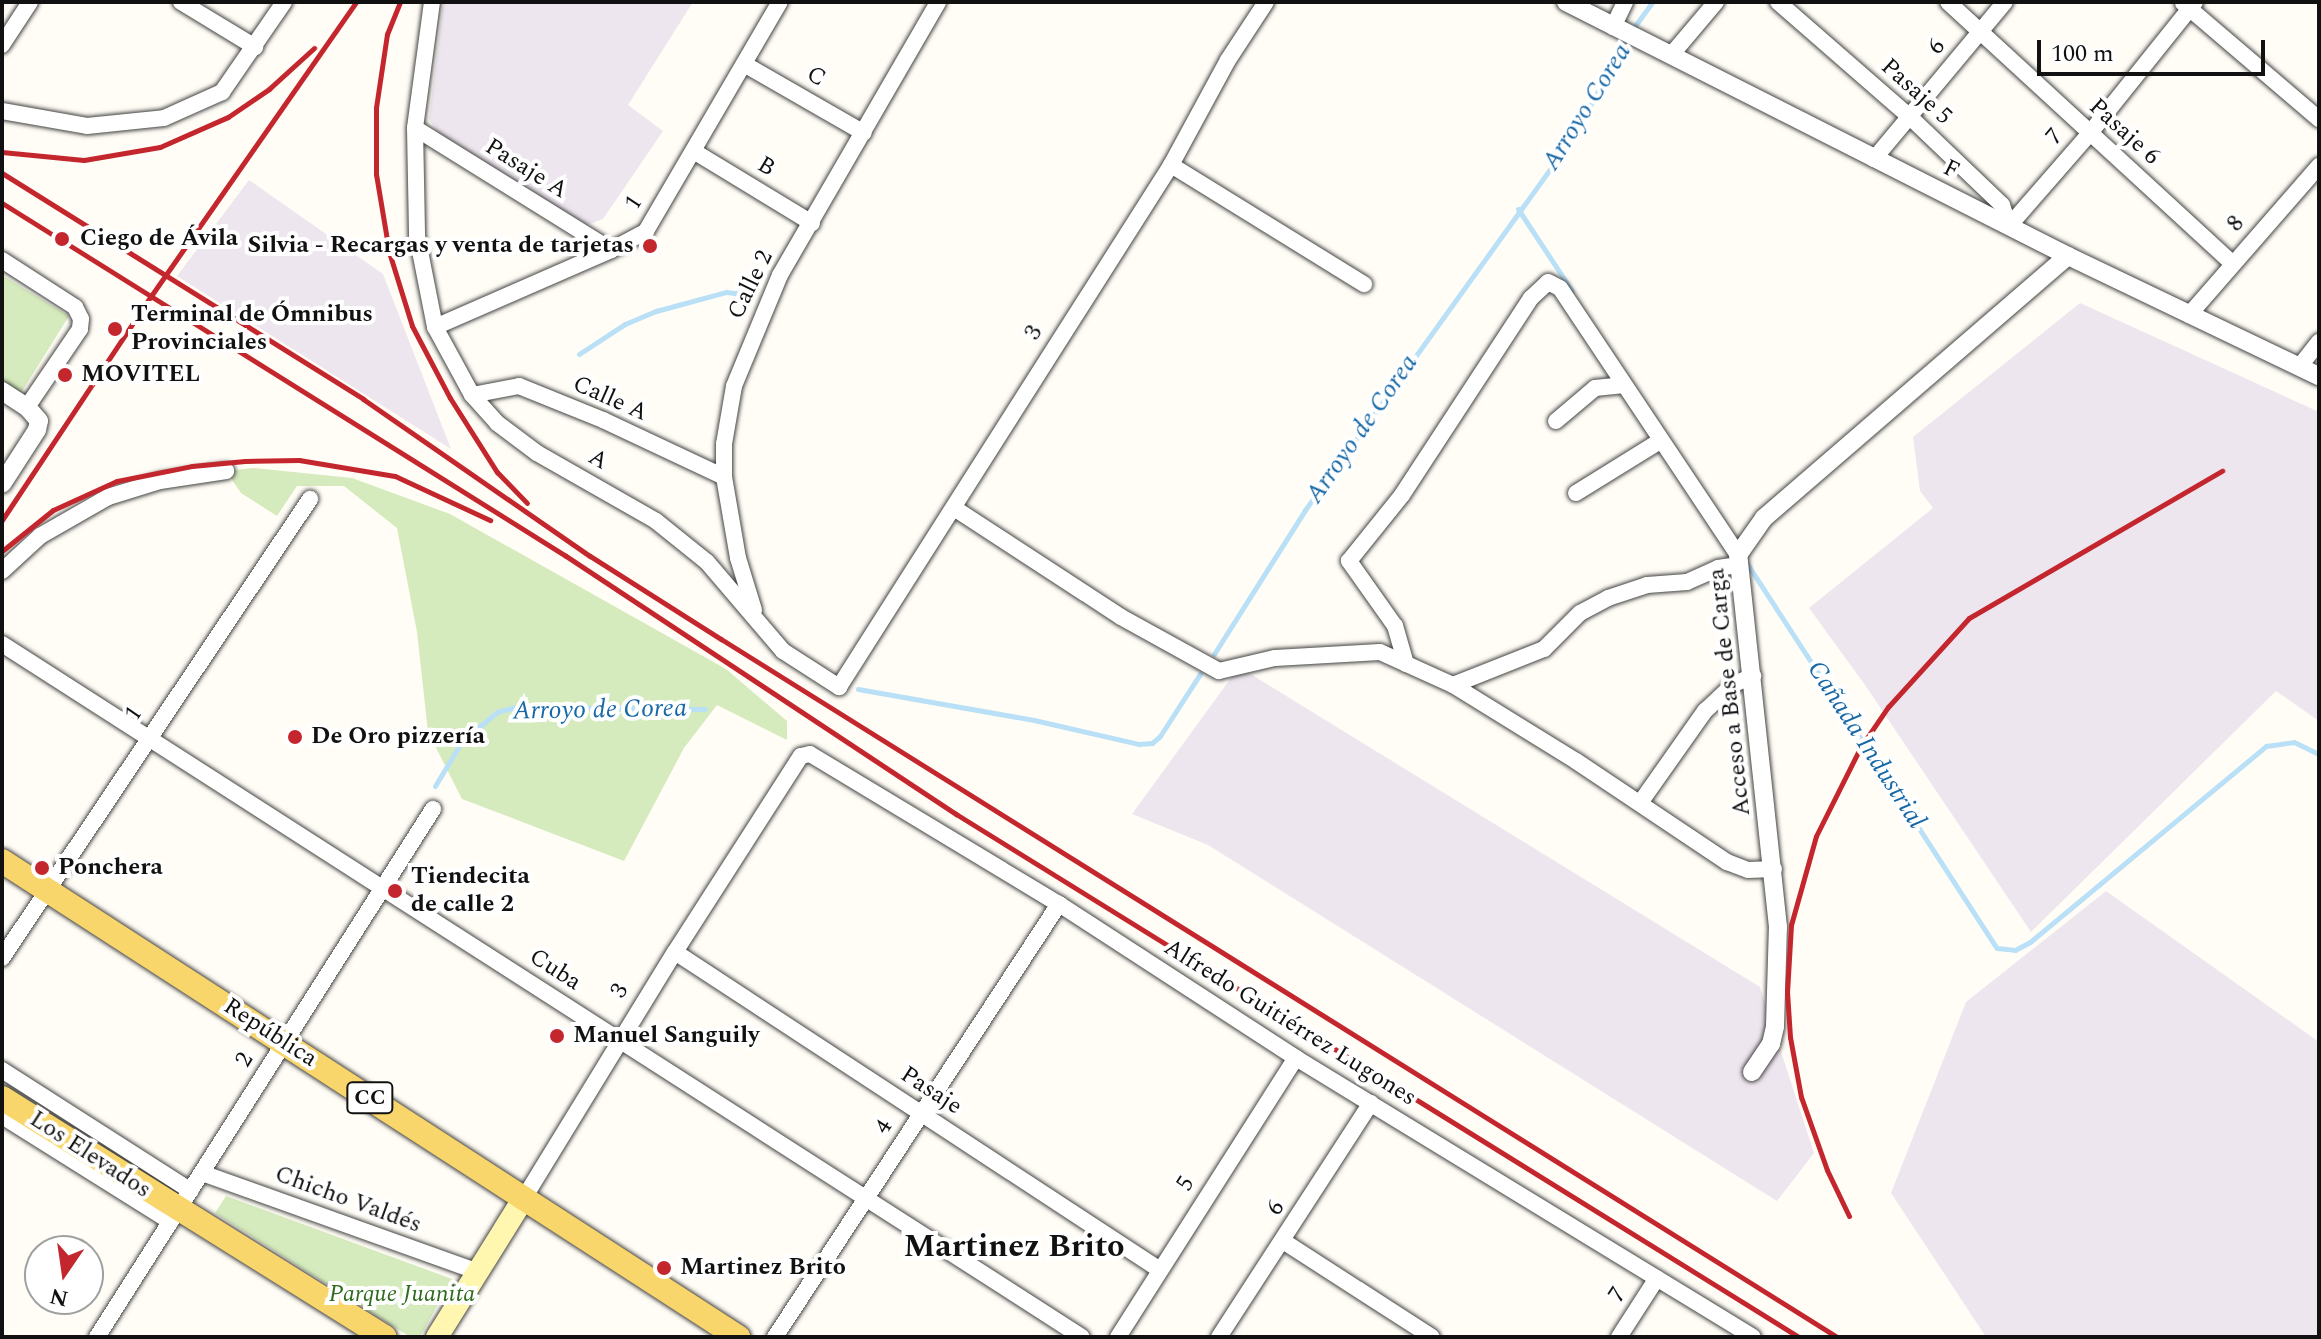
<!DOCTYPE html>
<meta charset="utf-8">
<style>
body{margin:0}
#map{position:relative;width:2321px;height:1339px;overflow:hidden;background:#fffdf5;font-family:Spectral,serif}
div>[style]{position:absolute}
[style*='--x']{left:calc(var(--x)*1px);top:calc(var(--y)*1px);width:calc(var(--w)*1px);rotate:calc(var(--a)*1deg)}
.industrial>*{inset:0;background:#eee6ef}
.green>*{inset:0;background:#d5ebbd}
.stream>*{height:5px;margin:-2.5px;padding:0 2.5px;transform-origin:2.5px;border-radius:2.5px;background:#b9e0f7}
.roads{filter:drop-shadow(0 0 2px #444) drop-shadow(0 0 2px #444)}
.minor>*{height:16px;margin:-8px;padding:0 8px;transform-origin:8px;border-radius:8px;background:#fff}
.tertiary>*{height:18px;margin:-9px;padding:0 9px;transform-origin:9px;border-radius:9px;background:#fff}
.secondary>*{height:22px;margin:-11px;padding:0 11px;transform-origin:11px;border-radius:11px;background:#fff6b0}
.primary>*{height:24px;margin:-12px;padding:0 12px;transform-origin:12px;border-radius:12px;background:#f9d66b}
.rail>*{height:5px;margin:-2.5px;padding:0 2.5px;transform-origin:2.5px;border-radius:2.5px;background:#c4262e}
.dots>*{width:22px;height:22px;translate:-50% -50%;box-sizing:border-box;border:4px solid #fff;border-radius:50%}
span{translate:-50% -50%;white-space:nowrap;text-align:center;line-height:1.15;-webkit-text-stroke:8px #fff;paint-order:stroke}
.shield-label span{padding:2px 6px;background:#fff;border:2px solid;border-radius:6px;-webkit-text-stroke-width:0}
.shield-label{font-size:22px;color:#111;font-weight:700}
.street-label{font-size:24px;color:#111}
.poi-label{font-size:24px;color:#111;font-weight:700}
.left{translate:0 -50%;text-align:left}
.right{translate:-100% -50%;text-align:right}
.park-label{font-size:24px;color:#2f6b1f;font-style:italic}
.water-label{font-size:26px;color:#1768a6;font-style:italic}
.district-label{font-size:32px;color:#111;font-weight:700}
.frame{position:absolute;inset:0;border:4px solid #111;pointer-events:none}
.north{position:absolute;left:24px;top:1235px;width:80px;height:80px;box-sizing:border-box;background:#fff;border:2px solid #a0a0a0;border-radius:50%;rotate:193deg;font-size:22px;font-weight:700;line-height:32px;text-align:center;color:#111}
.north::after{content:'';display:block;margin:auto;width:28px;height:36px;background:#c4262e;clip-path:polygon(50% 0,100% 100%,50% 72%,0 100%)}
.scale{position:absolute;left:2037px;top:40px;width:228px;height:36px;box-sizing:border-box;border:4px solid #111;border-top:0;padding-left:10px;font-size:24px;line-height:28px;white-space:nowrap;color:#111;-webkit-text-stroke:6px #fff;paint-order:stroke}
</style>
<div id="map">
<div class="industrial">
<div style="clip-path:polygon(443px 2px,693px 2px,628px 105px,663px 131px,603px 219px,587px 225px,441px 137px,429px 119px)"></div>
<div style="clip-path:polygon(249px 180px,383px 274px,451px 449px,177px 276px)"></div>
<div style="clip-path:polygon(2080px 303px,2319px 412px,2319px 721px,2276px 691px,2031px 932px,1865px 685px,1809px 608px,1933px 508px,1920px 491px,1913px 437px)"></div>
<div style="clip-path:polygon(1239px 667px,1760px 987px,1814px 1153px,1777px 1201px,1208px 845px,1132px 814px)"></div>
<div style="clip-path:polygon(2106px 891px,2319px 1042px,2319px 1337px,1986px 1337px,1891px 1193px,1966px 1002px)"></div>
</div>
<div class="green">
<div style="clip-path:polygon(2px 275px,69px 316px,19px 396px,2px 386px)"></div>
<div style="clip-path:polygon(253px 468px,352px 478px,450px 514px,726px 669px,787px 721px,787px 740px,717px 705px,684px 748px,624px 861px,462px 799px,428px 732px,417px 632px,397px 528px,344px 486px,297px 486px,277px 516px,241px 493px,226px 471px)"></div>
<div style="clip-path:polygon(226px 1196px,452px 1279px,420px 1337px,410px 1337px,215px 1213px)"></div>
</div>
<div class="stream">
<div style="--x:1632;--y:30;--w:34;--a:-54"></div>
<div style="--x:1518;--y:209;--w:98;--a:56.6"></div>
<div style="--x:579;--y:354;--w:55;--a:-33.1"></div>
<div style="--x:625;--y:324;--w:34;--a:-23"></div>
<div style="--x:656;--y:311;--w:73;--a:-15.2"></div>
<div style="--x:726;--y:292;--w:25;--a:7"></div>
<div style="--x:1746;--y:562;--w:460;--a:57"></div>
<div style="--x:1997;--y:948;--w:18;--a:6"></div>
<div style="--x:2015;--y:950;--w:17;--a:-28"></div>
<div style="--x:2030;--y:942;--w:307;--a:-39.7"></div>
<div style="--x:2266;--y:746;--w:28;--a:-8"></div>
<div style="--x:2294;--y:742;--w:28;--a:26"></div>
<div style="--x:1214;--y:654;--w:170;--a:-57.7"></div>
<div style="--x:1305;--y:510;--w:457;--a:-54.3"></div>
<div style="--x:1572;--y:139;--w:114;--a:-61.6"></div>
<div style="--x:858;--y:689;--w:179;--a:10"></div>
<div style="--x:1034;--y:720;--w:108;--a:12.9"></div>
<div style="--x:1139;--y:744;--w:13;--a:-4"></div>
<div style="--x:1152;--y:743;--w:11;--a:-41"></div>
<div style="--x:1160;--y:736;--w:74;--a:-57.2"></div>
<div style="--x:435;--y:786;--w:52;--a:-59"></div>
<div style="--x:462;--y:741;--w:45;--a:-39.6"></div>
<div style="--x:497;--y:712;--w:20;--a:-15"></div>
<div style="--x:516;--y:707;--w:189;--a:0.6"></div>
</div>
<div class="roads">
<div class="minor">
<div style="--x:181;--y:2;--w:87;--a:31.3"></div>
<div style="--x:432;--y:2;--w:127;--a:97.7"></div>
<div style="--x:415;--y:128;--w:108;--a:88.9"></div>
<div style="--x:417;--y:236;--w:93;--a:78.8"></div>
<div style="--x:435;--y:327;--w:77;--a:61.4"></div>
<div style="--x:472;--y:395;--w:38;--a:48"></div>
<div style="--x:497;--y:423;--w:50;--a:36.9"></div>
<div style="--x:537;--y:453;--w:137;--a:29.7"></div>
<div style="--x:656;--y:521;--w:65;--a:38.8"></div>
<div style="--x:707;--y:562;--w:117;--a:49.5"></div>
<div style="--x:783;--y:651;--w:67;--a:32.7"></div>
<div style="--x:839;--y:687;--w:619;--a:-57.54"></div>
<div style="--x:1171;--y:165;--w:119;--a:-61.5"></div>
<div style="--x:1228;--y:60;--w:69;--a:-56.8"></div>
<div style="--x:1778;--y:2;--w:175;--a:41.1"></div>
<div style="--x:1910;--y:117;--w:127;--a:43.7"></div>
<div style="--x:2002;--y:205;--w:22;--a:72"></div>
<div style="--x:1948;--y:2;--w:387;--a:42.6"></div>
<div style="--x:2183;--y:3;--w:179;--a:40.5"></div>
<div style="--x:1613;--y:27;--w:28;--a:-64"></div>
<div style="--x:2;--y:45;--w:51;--a:-56.9"></div>
<div style="--x:1672;--y:54;--w:68;--a:-49.8"></div>
<div style="--x:744;--y:64;--w:138;--a:29.9"></div>
<div style="--x:2;--y:111;--w:86;--a:10"></div>
<div style="--x:87;--y:126;--w:77;--a:-5.9"></div>
<div style="--x:164;--y:118;--w:64;--a:-24.1"></div>
<div style="--x:222;--y:92;--w:109;--a:-55.4"></div>
<div style="--x:415;--y:128;--w:231;--a:31.9"></div>
<div style="--x:695;--y:152;--w:137;--a:31.3"></div>
<div style="--x:1874;--y:159;--w:204;--a:-50.2"></div>
<div style="--x:1171;--y:165;--w:227;--a:31.7"></div>
<div style="--x:2009;--y:226;--w:123;--a:-48.9"></div>
<div style="--x:2090;--y:133;--w:168;--a:-51.3"></div>
<div style="--x:2;--y:260;--w:87;--a:32.8"></div>
<div style="--x:75;--y:307;--w:13;--a:63"></div>
<div style="--x:81;--y:319;--w:10;--a:96"></div>
<div style="--x:80;--y:329;--w:94;--a:124.2"></div>
<div style="--x:2189;--y:315;--w:198;--a:-48.9"></div>
<div style="--x:435;--y:327;--w:192;--a:-23.6"></div>
<div style="--x:611;--y:250;--w:40;--a:-28"></div>
<div style="--x:646;--y:231;--w:265;--a:-59.7"></div>
<div style="--x:2300;--y:366;--w:31;--a:-52"></div>
<div style="--x:472;--y:395;--w:48;--a:-10.8"></div>
<div style="--x:519;--y:386;--w:91;--a:22"></div>
<div style="--x:603;--y:420;--w:134;--a:25.2"></div>
<div style="--x:1556;--y:421;--w:51;--a:-40.2"></div>
<div style="--x:1595;--y:388;--w:27;--a:-6"></div>
<div style="--x:1576;--y:493;--w:99;--a:-31.8"></div>
<div style="--x:954;--y:508;--w:199;--a:33.1"></div>
<div style="--x:1121;--y:617;--w:112;--a:28.9"></div>
<div style="--x:1219;--y:671;--w:57;--a:-13.1"></div>
<div style="--x:1275;--y:658;--w:105;--a:-3.3"></div>
<div style="--x:1380;--y:652;--w:80;--a:24.3"></div>
<div style="--x:1453;--y:685;--w:145;--a:31.7"></div>
<div style="--x:1576;--y:761;--w:182;--a:33.8"></div>
<div style="--x:1727;--y:862;--w:22;--a:21"></div>
<div style="--x:1748;--y:870;--w:26;--a:-2"></div>
<div style="--x:2;--y:571;--w:52;--a:-42.6"></div>
<div style="--x:40;--y:536;--w:78;--a:-29.8"></div>
<div style="--x:108;--y:497;--w:54;--a:-17.1"></div>
<div style="--x:160;--y:481;--w:67;--a:-8.6"></div>
<div style="--x:754;--y:610;--w:54;--a:-107.1"></div>
<div style="--x:738;--y:558;--w:82;--a:-99.8"></div>
<div style="--x:724;--y:477;--w:33;--a:-90"></div>
<div style="--x:724;--y:444;--w:59;--a:-80.2"></div>
<div style="--x:734;--y:386;--w:120;--a:-67.5"></div>
<div style="--x:780;--y:275;--w:315;--a:-59.9"></div>
<div style="--x:2;--y:644;--w:1283;--a:32.69"></div>
<div style="--x:1406;--y:664;--w:40;--a:-106"></div>
<div style="--x:1395;--y:626;--w:80;--a:-125.3"></div>
<div style="--x:1349;--y:561;--w:85;--a:-51.2"></div>
<div style="--x:1402;--y:495;--w:235;--a:-56.8"></div>
<div style="--x:1531;--y:298;--w:23;--a:-43"></div>
<div style="--x:1548;--y:282;--w:13;--a:27"></div>
<div style="--x:1560;--y:288;--w:321;--a:56.3"></div>
<div style="--x:1453;--y:685;--w:98;--a:-21.6"></div>
<div style="--x:1544;--y:649;--w:51;--a:-45"></div>
<div style="--x:1580;--y:613;--w:32;--a:-28"></div>
<div style="--x:1608;--y:598;--w:41;--a:-18.4"></div>
<div style="--x:1647;--y:585;--w:40;--a:-4.3"></div>
<div style="--x:1687;--y:582;--w:34;--a:-24"></div>
<div style="--x:1718;--y:568;--w:19;--a:-9"></div>
<div style="--x:1640;--y:803;--w:113;--a:-54.8"></div>
<div style="--x:1705;--y:711;--w:40;--a:-43"></div>
<div style="--x:1734;--y:684;--w:21;--a:-23"></div>
<div style="--x:675;--y:952;--w:580;--a:33.25"></div>
<div style="--x:2;--y:958;--w:553;--a:-56.14"></div>
<div style="--x:2;--y:1070;--w:224;--a:32.6"></div>
<div style="--x:2;--y:1116;--w:199;--a:32.1"></div>
<div style="--x:202;--y:1173;--w:293;--a:19.7"></div>
<div style="--x:524;--y:1198;--w:289;--a:-58.5"></div>
<div style="--x:675;--y:952;--w:233;--a:-57.3"></div>
<div style="--x:801;--y:756;--w:9;--a:-13"></div>
<div style="--x:810;--y:754;--w:291;--a:31.1"></div>
<div style="--x:1059;--y:904;--w:283;--a:33"></div>
<div style="--x:1296;--y:1058;--w:535;--a:31.4"></div>
<div style="--x:1283;--y:1241;--w:177;--a:32.8"></div>
<div style="--x:97;--y:1337;--w:626;--a:-57.53"></div>
<div style="--x:775;--y:1337;--w:518;--a:-56.74"></div>
<div style="--x:1118;--y:1337;--w:331;--a:-57.5"></div>
<div style="--x:1219;--y:1337;--w:279;--a:-57"></div>
<div style="--x:1619;--y:1337;--w:70;--a:-57.2"></div>
</div>
<div class="tertiary">
<div style="--x:1566;--y:2;--w:563;--a:26.84"></div>
<div style="--x:2068;--y:256;--w:278;--a:25.6"></div>
<div style="--x:2;--y:391;--w:30;--a:33"></div>
<div style="--x:27;--y:407;--w:18;--a:49"></div>
<div style="--x:39;--y:421;--w:9;--a:103"></div>
<div style="--x:37;--y:430;--w:64;--a:122.9"></div>
<div style="--x:1752;--y:1072;--w:34;--a:-56"></div>
<div style="--x:1771;--y:1044;--w:18;--a:-77"></div>
<div style="--x:1775;--y:1026;--w:99;--a:-88.3"></div>
<div style="--x:1778;--y:927;--w:374;--a:-96.1"></div>
<div style="--x:1738;--y:555;--w:45;--a:-54.9"></div>
<div style="--x:1764;--y:518;--w:401;--a:-40.8"></div>
</div>
<div class="secondary">
<div style="--x:437;--y:1337;--w:164;--a:-58"></div>
</div>
<div class="primary">
<div style="--x:2;--y:861;--w:877;--a:32.89"></div>
<div style="--x:2;--y:1098;--w:451;--a:32"></div>
</div>
</div>
<div class="rail">
<div style="--x:400;--y:2;--w:35;--a:112"></div>
<div style="--x:387;--y:34;--w:75;--a:98.5"></div>
<div style="--x:376;--y:108;--w:66;--a:90"></div>
<div style="--x:376;--y:174;--w:79;--a:80.5"></div>
<div style="--x:389;--y:252;--w:77;--a:72.7"></div>
<div style="--x:412;--y:326;--w:81;--a:62.2"></div>
<div style="--x:450;--y:398;--w:88;--a:57.6"></div>
<div style="--x:497;--y:472;--w:43;--a:45.9"></div>
<div style="--x:2;--y:152;--w:82;--a:5.6"></div>
<div style="--x:84;--y:160;--w:77;--a:-9.7"></div>
<div style="--x:160;--y:147;--w:74;--a:-23.8"></div>
<div style="--x:228;--y:117;--w:50;--a:-34.3"></div>
<div style="--x:269;--y:89;--w:61;--a:-42.3"></div>
<div style="--x:2;--y:173;--w:426;--a:32"></div>
<div style="--x:363;--y:399;--w:276;--a:34.7"></div>
<div style="--x:590;--y:556;--w:155;--a:32.4"></div>
<div style="--x:721;--y:639;--w:1316;--a:32.02"></div>
<div style="--x:2;--y:203;--w:665;--a:32.04"></div>
<div style="--x:566;--y:556;--w:468;--a:33.5"></div>
<div style="--x:956;--y:814;--w:992;--a:31.82"></div>
<div style="--x:2;--y:520;--w:269;--a:-56.4"></div>
<div style="--x:151;--y:296;--w:358;--a:-55.1"></div>
<div style="--x:2;--y:551;--w:65;--a:-38.8"></div>
<div style="--x:53;--y:510;--w:70;--a:-24.4"></div>
<div style="--x:117;--y:481;--w:76;--a:-11.3"></div>
<div style="--x:192;--y:466;--w:53;--a:-5.4"></div>
<div style="--x:245;--y:461;--w:54;--a:-1.1"></div>
<div style="--x:299;--y:460;--w:97;--a:9.5"></div>
<div style="--x:395;--y:476;--w:105;--a:24.9"></div>
<div style="--x:1849;--y:1216;--w:51;--a:-115.6"></div>
<div style="--x:1827;--y:1170;--w:77;--a:-109.6"></div>
<div style="--x:1801;--y:1097;--w:61;--a:-100.4"></div>
<div style="--x:1790;--y:1037;--w:45;--a:-93.8"></div>
<div style="--x:1787;--y:992;--w:67;--a:-86.6"></div>
<div style="--x:1791;--y:925;--w:92;--a:-74.3"></div>
<div style="--x:1816;--y:836;--w:98;--a:-63.4"></div>
<div style="--x:1860;--y:748;--w:50;--a:-55.7"></div>
<div style="--x:1888;--y:707;--w:120;--a:-47.7"></div>
<div style="--x:1969;--y:618;--w:293;--a:-30.2"></div>
</div>
<div class="dots">
<div style="left:62px;top:239px;background:#c4262e"></div>
<div style="left:650px;top:246px;background:#c4262e"></div>
<div style="left:115px;top:329px;background:#c4262e"></div>
<div style="left:65px;top:375px;background:#c4262e"></div>
<div style="left:295px;top:737px;background:#c4262e"></div>
<div style="left:42px;top:868px;background:#c4262e"></div>
<div style="left:395px;top:891px;background:#c4262e"></div>
<div style="left:557px;top:1036px;background:#c4262e"></div>
<div style="left:664px;top:1268px;background:#c4262e"></div>
</div>
<div class="shield-label">
<span style="left:370px;top:1098px">CC</span>
</div>
<div class="street-label">
<span style="left:1937px;top:47px;rotate:-51deg">6</span>
<span style="left:816px;top:77px;rotate:30deg">C</span>
<span style="left:1916px;top:92px;rotate:42deg">Pasaje 5</span>
<span style="left:2124px;top:132px;rotate:42deg">Pasaje 6</span>
<span style="left:2055px;top:137px;rotate:-49deg">7</span>
<span style="left:766px;top:167px;rotate:31deg">B</span>
<span style="left:526px;top:169px;rotate:32deg">Pasaje A</span>
<span style="left:1951px;top:170px;rotate:26deg">F</span>
<span style="left:634px;top:203px;rotate:-57deg">1</span>
<span style="left:2236px;top:224px;rotate:-49deg">8</span>
<span style="left:751px;top:285px;rotate:-64deg">Calle 2</span>
<span style="left:1034px;top:333px;rotate:-58deg">3</span>
<span style="left:610px;top:399px;rotate:24deg">Calle A</span>
<span style="left:598px;top:460px;rotate:30deg">A</span>
<span style="left:1730px;top:692px;rotate:-96deg">Acceso a Base de Carga</span>
<span style="left:134px;top:714px;rotate:-56deg">1</span>
<span style="left:555px;top:970px;rotate:33deg">Cuba</span>
<span style="left:620px;top:991px;rotate:-58deg">3</span>
<span style="left:1290px;top:1023px;rotate:32deg">Alfredo Guitiérrez Lugones</span>
<span style="left:270px;top:1033px;rotate:33deg">República</span>
<span style="left:245px;top:1060px;rotate:-58deg">2</span>
<span style="left:931px;top:1091px;rotate:33deg">Pasaje</span>
<span style="left:884px;top:1127px;rotate:-57deg">4</span>
<span style="left:90px;top:1155px;rotate:33deg">Los Elevados</span>
<span style="left:1186px;top:1184px;rotate:-57deg">5</span>
<span style="left:348px;top:1200px;rotate:20deg">Chicho Valdés</span>
<span style="left:1276px;top:1208px;rotate:-57deg">6</span>
<span style="left:1618px;top:1295px;rotate:-57deg">7</span>
</div>
<div class="poi-label">
<span class="left" style="left:80px;top:239px">Ciego de Ávila</span>
<span class="right" style="left:634px;top:246px">Silvia - Recargas y venta de tarjetas</span>
<span class="left" style="left:131px;top:329px">Terminal de Ómnibus<br>Provinciales</span>
<span class="left" style="left:81px;top:375px">MOVITEL</span>
<span class="left" style="left:311px;top:737px">De Oro pizzería</span>
<span class="left" style="left:58px;top:868px">Ponchera</span>
<span class="left" style="left:411px;top:891px">Tiendecita<br>de calle 2</span>
<span class="left" style="left:573px;top:1036px">Manuel Sanguily</span>
<span class="left" style="left:680px;top:1268px">Martinez Brito</span>
</div>
<div class="park-label">
<span style="left:402px;top:1295px">Parque Juanita</span>
</div>
<div class="water-label">
<span style="left:1587px;top:107px;rotate:-58deg">Arroyo Corea</span>
<span style="left:1362px;top:429px;rotate:-55deg">Arroyo de Corea</span>
<span style="left:600px;top:710px;rotate:-1deg">Arroyo de Corea</span>
<span style="left:1866px;top:745px;rotate:57deg">Cañada Industrial</span>
</div>
<div class="district-label">
<span style="left:1014px;top:1247px">Martinez Brito</span>
</div>
<div class="frame"></div>
<div class="north">N</div>
<div class="scale">100 m</div>
</div>
